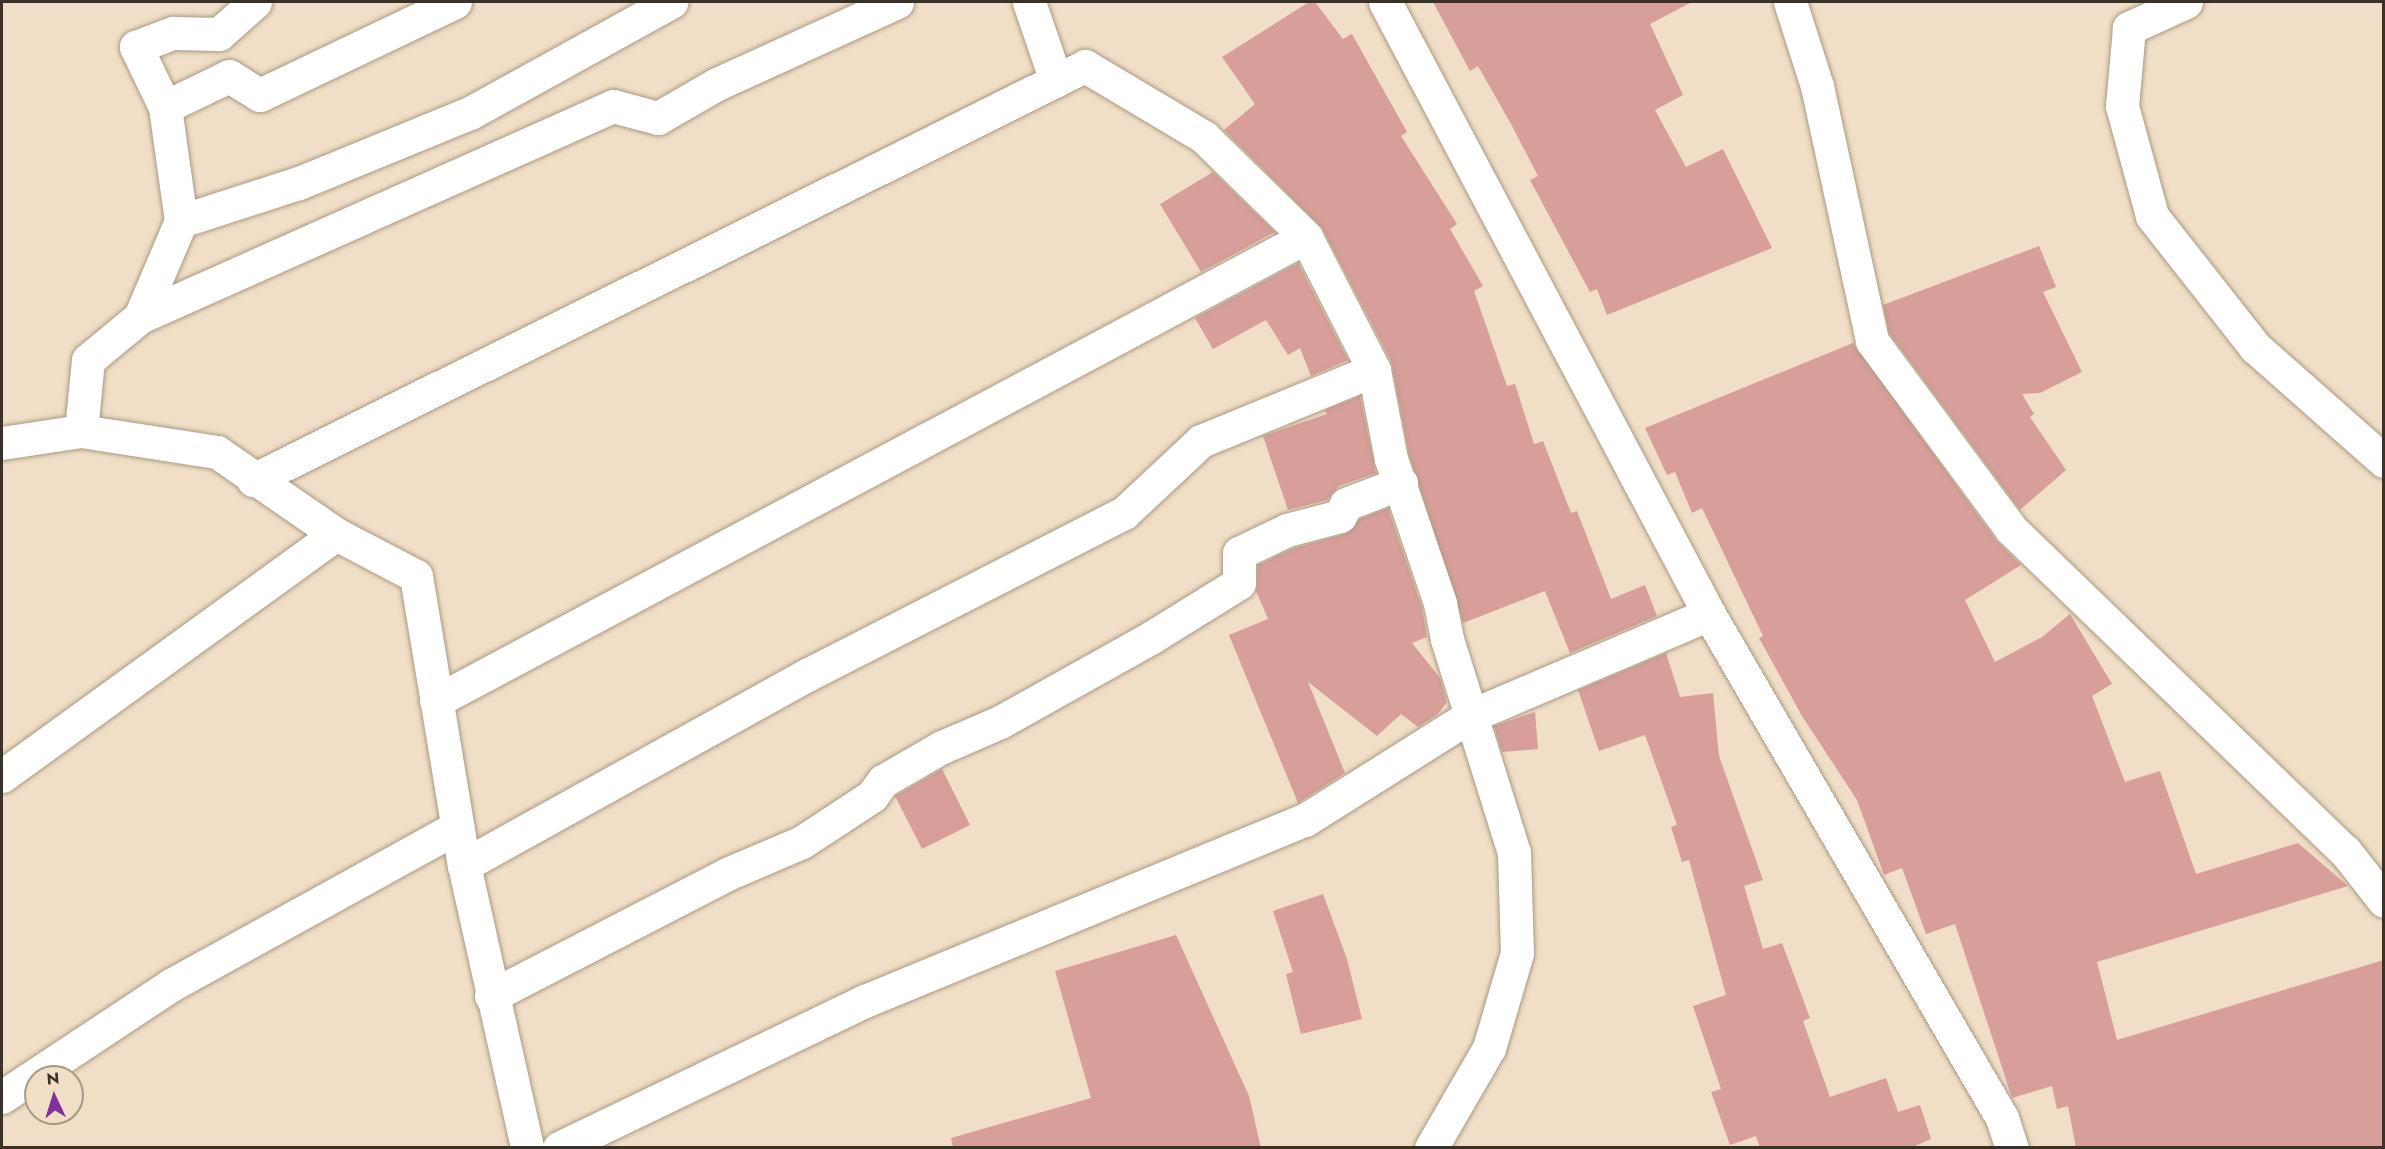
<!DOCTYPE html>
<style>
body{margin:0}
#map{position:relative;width:2385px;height:1149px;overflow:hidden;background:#f0dec6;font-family:Jost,sans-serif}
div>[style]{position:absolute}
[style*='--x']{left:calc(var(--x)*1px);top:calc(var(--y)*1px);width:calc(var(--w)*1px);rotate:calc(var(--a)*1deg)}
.building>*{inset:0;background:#d89e9a}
.roads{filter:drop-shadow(0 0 2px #aa9a83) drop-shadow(0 0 2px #aa9a83)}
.minor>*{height:33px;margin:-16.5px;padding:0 16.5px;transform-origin:16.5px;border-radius:16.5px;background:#fff}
.primary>*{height:33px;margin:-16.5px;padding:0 16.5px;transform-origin:16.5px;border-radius:16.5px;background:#fff}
span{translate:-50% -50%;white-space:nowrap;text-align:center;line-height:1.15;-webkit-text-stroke:5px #f0dec6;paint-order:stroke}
.frame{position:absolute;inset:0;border:3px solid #393228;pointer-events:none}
.north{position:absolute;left:24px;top:1065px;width:60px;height:60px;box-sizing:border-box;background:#f0dec6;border:2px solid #a79987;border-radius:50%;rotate:356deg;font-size:16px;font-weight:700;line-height:24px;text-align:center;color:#393228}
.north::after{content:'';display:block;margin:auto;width:21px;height:27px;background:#812f9f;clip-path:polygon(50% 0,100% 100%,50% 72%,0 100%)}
</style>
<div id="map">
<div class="building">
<div style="clip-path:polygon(1309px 2px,1315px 2px,1343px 39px,1352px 34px,1407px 132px,1401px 136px,1457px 224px,1450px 229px,1483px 286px,1474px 291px,1507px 386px,1515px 384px,1534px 444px,1543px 441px,1571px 513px,1577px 511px,1611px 599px,1645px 585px,1657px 616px,1570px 653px,1545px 591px,1463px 623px,1409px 454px,1391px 361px,1322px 228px,1224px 130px,1255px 104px,1222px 57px)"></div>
<div style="clip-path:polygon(1433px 2px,1692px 2px,1650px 24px,1683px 95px,1655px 110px,1686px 167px,1723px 149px,1772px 248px,1607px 315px,1597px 289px,1590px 292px,1530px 180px,1538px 176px,1511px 124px,1478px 66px,1470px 71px)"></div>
<div style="clip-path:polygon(1213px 172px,1275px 232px,1201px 272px,1160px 204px)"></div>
<div style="clip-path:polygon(2039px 246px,2056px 287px,2043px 292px,2082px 372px,2040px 393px,2022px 394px,2034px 414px,2030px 417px,2066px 470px,2020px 510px,1889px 333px,1883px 305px)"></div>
<div style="clip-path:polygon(1298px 263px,1348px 360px,1311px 376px,1300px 348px,1288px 355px,1266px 320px,1213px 349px,1195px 318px)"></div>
<div style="clip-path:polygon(1853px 343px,1996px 540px,2021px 565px,1965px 600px,1995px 662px,2042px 637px,2070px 614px,2112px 684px,2092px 696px,2125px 782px,2160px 771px,2196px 874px,2298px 843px,2348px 886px,2097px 962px,2117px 1040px,2384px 960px,2384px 1148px,2076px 1148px,2068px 1106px,2057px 1109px,2052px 1086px,2012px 1098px,1955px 924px,1926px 934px,1902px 868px,1884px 875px,1857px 800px,1802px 716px,1759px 638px,1763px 636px,1702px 508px,1692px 513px,1675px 472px,1667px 475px,1645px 428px)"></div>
<div style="clip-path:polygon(1360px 396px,1376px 473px,1339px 486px,1327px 500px,1288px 510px,1263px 436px,1327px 414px,1325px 410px)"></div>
<div style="clip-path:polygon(1388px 508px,1422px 608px,1427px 637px,1412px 643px,1440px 678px,1447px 702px,1438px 714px,1418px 727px,1401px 714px,1377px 736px,1308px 682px,1345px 773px,1298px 803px,1229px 635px,1268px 619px,1256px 591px,1258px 565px,1294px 548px,1345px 534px,1360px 519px)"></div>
<div style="clip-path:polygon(1666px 653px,1680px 697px,1713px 693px,1719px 756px,1763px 880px,1744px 886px,1763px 949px,1782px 943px,1810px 1018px,1803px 1021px,1830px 1097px,1886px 1078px,1898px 1112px,1920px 1105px,1931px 1139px,1911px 1148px,1760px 1148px,1756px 1136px,1730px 1145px,1711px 1092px,1721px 1089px,1693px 1006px,1726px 995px,1689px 860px,1682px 862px,1671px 827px,1677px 825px,1645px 735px,1599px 751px,1578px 690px)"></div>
<div style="clip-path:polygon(1535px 712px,1538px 749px,1502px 752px,1494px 726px)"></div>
<div style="clip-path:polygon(942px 769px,970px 825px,922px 849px,895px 796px)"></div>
<div style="clip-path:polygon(1323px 894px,1347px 959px,1362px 1019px,1301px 1034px,1286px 974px,1293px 972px,1273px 911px)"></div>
<div style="clip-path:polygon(1176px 935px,1249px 1096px,1261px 1148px,953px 1148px,951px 1138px,1091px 1098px,1055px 971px)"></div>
</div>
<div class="roads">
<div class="minor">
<div style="--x:1029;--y:2;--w:83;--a:71.1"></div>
<div style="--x:1790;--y:2;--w:88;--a:72.2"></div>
<div style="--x:1817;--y:86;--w:261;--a:77.8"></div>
<div style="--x:1872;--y:341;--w:234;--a:53.5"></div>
<div style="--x:2011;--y:529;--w:464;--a:44"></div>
<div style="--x:2345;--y:851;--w:63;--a:52"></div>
<div style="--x:2186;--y:2;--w:63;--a:155.5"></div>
<div style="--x:2129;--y:28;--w:78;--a:95.1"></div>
<div style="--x:2122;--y:106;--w:114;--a:74.7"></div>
<div style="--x:2152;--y:216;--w:167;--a:51.8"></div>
<div style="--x:2255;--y:347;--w:172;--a:41.5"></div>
<div style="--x:165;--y:107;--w:71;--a:-25.8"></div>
<div style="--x:229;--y:76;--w:36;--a:32"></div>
<div style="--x:260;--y:95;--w:216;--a:-25.5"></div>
<div style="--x:181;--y:221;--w:124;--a:-17.9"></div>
<div style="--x:299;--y:183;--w:185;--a:-22.3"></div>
<div style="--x:470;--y:113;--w:230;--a:-28.9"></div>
<div style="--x:140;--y:317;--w:104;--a:-66.9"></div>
<div style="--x:181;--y:221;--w:115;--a:-98"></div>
<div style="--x:165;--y:107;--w:67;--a:-115.8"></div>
<div style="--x:136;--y:47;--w:40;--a:-21"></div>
<div style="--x:173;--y:33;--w:46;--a:1.2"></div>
<div style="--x:219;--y:34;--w:48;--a:-41.6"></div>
<div style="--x:81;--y:431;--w:71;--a:-84.4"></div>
<div style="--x:88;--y:360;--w:67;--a:-39.6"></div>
<div style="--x:140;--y:317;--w:518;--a:-24.04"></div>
<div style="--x:613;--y:106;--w:47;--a:14.9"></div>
<div style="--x:658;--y:118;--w:68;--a:-30"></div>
<div style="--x:717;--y:84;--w:198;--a:-24.5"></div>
<div style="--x:2;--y:443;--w:80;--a:-8.6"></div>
<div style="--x:81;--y:431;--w:138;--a:8.8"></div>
<div style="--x:217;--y:452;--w:145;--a:34.6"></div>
<div style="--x:336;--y:534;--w:90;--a:27.7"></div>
<div style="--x:416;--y:576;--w:293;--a:80.6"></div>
<div style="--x:464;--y:865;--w:290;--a:77.4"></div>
<div style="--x:253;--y:480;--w:929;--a:-26.45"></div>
<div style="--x:1085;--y:66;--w:139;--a:30.8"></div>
<div style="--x:1204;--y:137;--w:143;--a:44.4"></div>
<div style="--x:1306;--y:237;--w:149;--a:62.9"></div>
<div style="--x:1374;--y:370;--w:91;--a:79.2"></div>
<div style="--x:1391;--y:459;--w:152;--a:71.2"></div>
<div style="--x:1440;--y:603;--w:37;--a:79"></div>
<div style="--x:1447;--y:639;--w:224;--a:72.6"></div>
<div style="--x:1514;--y:853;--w:100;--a:88.3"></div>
<div style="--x:1517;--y:953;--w:99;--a:106.4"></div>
<div style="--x:1489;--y:1048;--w:116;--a:120.1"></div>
<div style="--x:436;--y:701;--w:986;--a:-28.07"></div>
<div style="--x:2;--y:776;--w:412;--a:-35.9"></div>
<div style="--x:464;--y:865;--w:394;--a:-29"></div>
<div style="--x:809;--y:674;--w:354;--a:-27.1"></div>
<div style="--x:1124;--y:513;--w:105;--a:-43.1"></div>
<div style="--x:1201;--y:441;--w:187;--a:-22.3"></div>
<div style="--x:491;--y:996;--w:266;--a:-27.3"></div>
<div style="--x:727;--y:874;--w:82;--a:-23.1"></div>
<div style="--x:802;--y:842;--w:84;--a:-33.3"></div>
<div style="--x:872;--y:796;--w:19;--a:-54"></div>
<div style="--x:883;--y:781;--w:66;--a:-30.1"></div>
<div style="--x:940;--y:748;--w:65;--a:-23.4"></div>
<div style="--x:1000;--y:722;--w:174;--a:-29.2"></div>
<div style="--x:1152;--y:637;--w:102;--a:-31.8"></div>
<div style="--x:1239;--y:583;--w:30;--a:-90"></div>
<div style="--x:1239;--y:553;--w:53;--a:-25.6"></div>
<div style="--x:1287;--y:530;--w:55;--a:-14.8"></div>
<div style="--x:1340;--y:516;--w:13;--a:-63"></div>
<div style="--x:1346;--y:504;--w:59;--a:-20.9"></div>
<div style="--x:2;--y:1097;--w:203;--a:-33.5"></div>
<div style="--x:171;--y:985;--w:327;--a:-28.9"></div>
<div style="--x:559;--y:1148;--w:339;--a:-25.7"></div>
<div style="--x:865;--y:1001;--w:476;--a:-22.4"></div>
<div style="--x:1305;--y:820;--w:195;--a:-32.2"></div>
<div style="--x:1470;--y:716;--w:260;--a:-23.1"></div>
</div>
<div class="primary">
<div style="--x:1385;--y:2;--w:692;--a:62.1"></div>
<div style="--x:1709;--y:614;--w:583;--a:59.83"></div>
<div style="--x:2002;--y:1118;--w:32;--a:72"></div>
</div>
</div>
<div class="frame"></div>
<div class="north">N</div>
</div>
